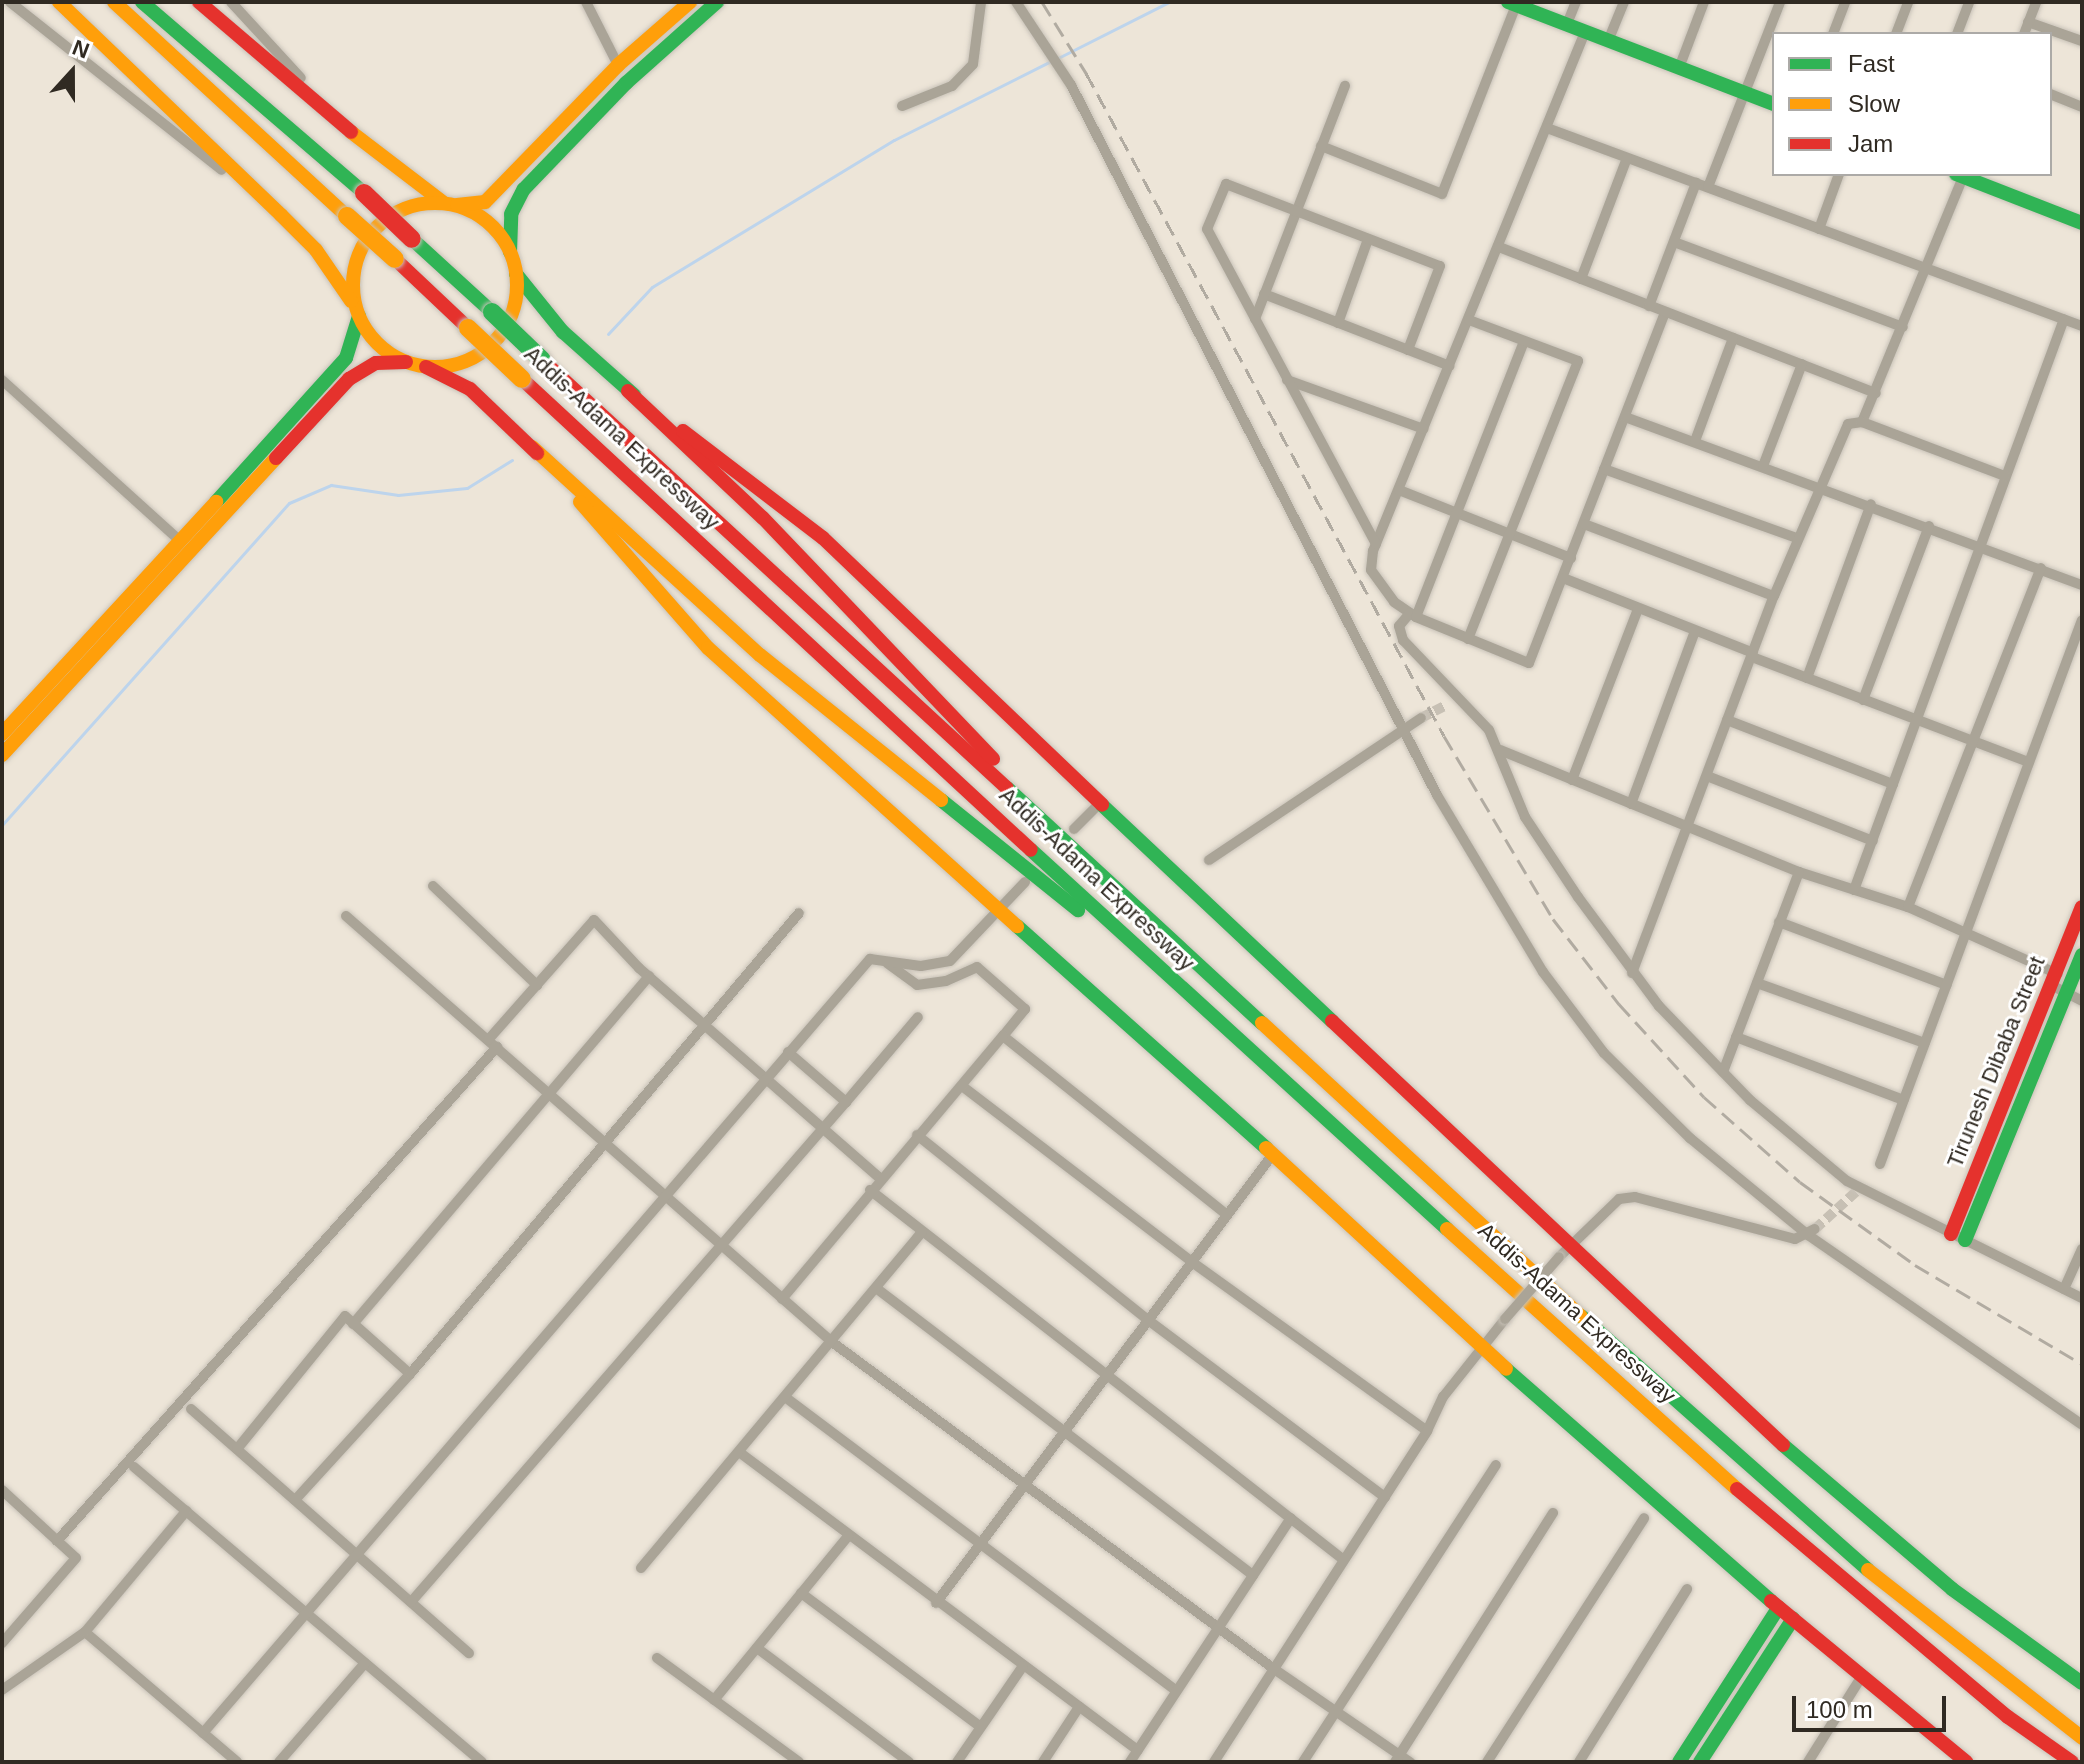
<!DOCTYPE html>
<style>
body{margin:0}
#map{position:relative;width:2084px;height:1764px;overflow:hidden;background:#ede5d8;font-family:Helvetica,sans-serif}
div>[style]{position:absolute}
[style*='--x']{left:calc(var(--x)*1px);top:calc(var(--y)*1px);width:calc(var(--w)*1px);rotate:calc(var(--a)*1deg)}
.stream>*{height:3px;margin:-1.5px;padding:0 1.5px;transform-origin:1.5px;border-radius:1.5px;background:#bdd4ec}
.street-tunnel>*{height:10px;margin-top:-5px;transform-origin:0;background:repeating-linear-gradient(90deg,#c7c0b4 0 10px,transparent 0 15px)}
.roads{filter:drop-shadow(0 0 2px #c9c3b9) drop-shadow(0 0 2px #c9c3b9)}
.street>*{height:10px;margin:-5px;padding:0 5px;transform-origin:5px;border-radius:5px;background:#aaa497}
.fast>*{height:14px;margin:-7px;padding:0 7px;transform-origin:7px;border-radius:7px;background:#30b455}
.slow>*{height:14px;margin:-7px;padding:0 7px;transform-origin:7px;border-radius:7px;background:#ff9f0a}
.slow>.ring{margin:-7px;padding:0;box-sizing:content-box;background:none;border:14px solid #ff9f0a;border-radius:50%}
.jam>*{height:14px;margin:-7px;padding:0 7px;transform-origin:7px;border-radius:7px;background:#e5322d}
.rail>*{height:3px;margin-top:-1.5px;transform-origin:0;background:repeating-linear-gradient(90deg,#b1aba1 0 16px,transparent 0 24px)}
.bridges{filter:drop-shadow(0 0 2px #c9c3b9) drop-shadow(0 0 2px #c9c3b9)}
.street-bridge>*{height:10px;margin:-5px;padding:0 5px;transform-origin:5px;border-radius:5px;background:#aaa497}
.fast-bridge>*{height:18px;margin:-9px;padding:0 9px;transform-origin:9px;border-radius:9px;background:#30b455}
.slow-bridge>*{height:18px;margin:-9px;padding:0 9px;transform-origin:9px;border-radius:9px;background:#ff9f0a}
.jam-bridge>*{height:18px;margin:-9px;padding:0 9px;transform-origin:9px;border-radius:9px;background:#e5322d}
span{translate:-50% -50%;white-space:nowrap;text-align:center;line-height:1.15;-webkit-text-stroke:6px #fff;paint-order:stroke}
.street-label{font-size:22px;color:#302a22}
.frame{position:absolute;inset:0;border:4px solid #302a22;pointer-events:none}
.legend{position:absolute;left:1772px;top:32px;width:280px;height:144px;box-sizing:border-box;background:#fff;border:2px solid #acaaa7;margin:0;padding:10px 14px;list-style:none;font-size:24px;color:#302a22}
.legend li{display:flex;align-items:center;gap:16px;height:40px}
.legend b{width:40px;border:2px solid #acaaa7}
.north{position:absolute;left:32px;top:32px;width:80px;height:80px;-webkit-text-stroke:6px #fff;paint-order:stroke;rotate:21deg;font-size:22px;font-weight:700;line-height:32px;text-align:center;color:#302a22}
.north::after{content:'';display:block;margin:auto;width:28px;height:36px;background:#302a22;clip-path:polygon(50% 0,100% 100%,50% 72%,0 100%)}
.scale{position:absolute;left:1792px;top:1696px;width:154px;height:36px;box-sizing:border-box;border:4px solid #302a22;border-top:0;padding-left:10px;font-size:24px;line-height:28px;white-space:nowrap;color:#302a22;-webkit-text-stroke:6px #fff;paint-order:stroke}
</style>
<div id="map">
<div class="stream">
<div style="--x:1058;--y:58;--w:124;--a:-26.8"></div>
<div style="--x:608;--y:334;--w:64;--a:-46.9"></div>
<div style="--x:652;--y:287;--w:283;--a:-31.3"></div>
<div style="--x:894;--y:140;--w:176;--a:-26.7"></div>
<div style="--x:2;--y:825;--w:431;--a:-48.3"></div>
<div style="--x:289;--y:503;--w:46;--a:-23.2"></div>
<div style="--x:331;--y:485;--w:68;--a:8.5"></div>
<div style="--x:398;--y:495;--w:69;--a:-5.8"></div>
<div style="--x:467;--y:488;--w:53;--a:-31.9"></div>
</div>
<div class="street-tunnel">
<div style="--x:1421;--y:718;--w:28;--a:-27"></div>
<div style="--x:1815;--y:1229;--w:61;--a:-42.3"></div>
</div>
<div class="roads">
<div class="street">
<div style="--x:10;--y:2;--w:270;--a:38.4"></div>
<div style="--x:231;--y:2;--w:103;--a:47.4"></div>
<div style="--x:586;--y:2;--w:71;--a:63.1"></div>
<div style="--x:1016;--y:2;--w:100;--a:56.5"></div>
<div style="--x:1071;--y:85;--w:799;--a:62.73"></div>
<div style="--x:1437;--y:795;--w:206;--a:59.1"></div>
<div style="--x:1543;--y:972;--w:101;--a:53"></div>
<div style="--x:1604;--y:1053;--w:121;--a:44.7"></div>
<div style="--x:1690;--y:1138;--w:153;--a:39.4"></div>
<div style="--x:1808;--y:1235;--w:333;--a:34.7"></div>
<div style="--x:2028;--y:22;--w:57;--a:19.4"></div>
<div style="--x:1567;--y:24;--w:24;--a:-68"></div>
<div style="--x:1585;--y:32;--w:561;--a:112.22"></div>
<div style="--x:1373;--y:551;--w:19;--a:96"></div>
<div style="--x:1371;--y:570;--w:39;--a:54"></div>
<div style="--x:1394;--y:602;--w:27;--a:34"></div>
<div style="--x:1416;--y:617;--w:122;--a:22.2"></div>
<div style="--x:1529;--y:663;--w:376;--a:-68.8"></div>
<div style="--x:1833;--y:34;--w:34;--a:-69"></div>
<div style="--x:1896;--y:34;--w:34;--a:-69"></div>
<div style="--x:1957;--y:34;--w:34;--a:-69"></div>
<div style="--x:2024;--y:34;--w:34;--a:-69"></div>
<div style="--x:1608;--y:41;--w:42;--a:-67.7"></div>
<div style="--x:1679;--y:68;--w:71;--a:-69.3"></div>
<div style="--x:2050;--y:94;--w:35;--a:22"></div>
<div style="--x:902;--y:106;--w:54;--a:-21.8"></div>
<div style="--x:952;--y:86;--w:30;--a:-46"></div>
<div style="--x:973;--y:64;--w:63;--a:-82.6"></div>
<div style="--x:1547;--y:128;--w:570;--a:20.31"></div>
<div style="--x:1321;--y:146;--w:130;--a:21.6"></div>
<div style="--x:1442;--y:194;--w:203;--a:-68.6"></div>
<div style="--x:1708;--y:187;--w:199;--a:-68.7"></div>
<div style="--x:1819;--y:229;--w:59;--a:-70"></div>
<div style="--x:1674;--y:242;--w:244;--a:20.4"></div>
<div style="--x:1499;--y:247;--w:404;--a:21.2"></div>
<div style="--x:1581;--y:279;--w:129;--a:-69.2"></div>
<div style="--x:1264;--y:294;--w:199;--a:21.2"></div>
<div style="--x:1649;--y:306;--w:132;--a:-69.1"></div>
<div style="--x:1255;--y:319;--w:250;--a:-68.9"></div>
<div style="--x:1338;--y:323;--w:89;--a:-70.3"></div>
<div style="--x:2;--y:380;--w:240;--a:42.1"></div>
<div style="--x:1287;--y:380;--w:145;--a:19.7"></div>
<div style="--x:1625;--y:417;--w:487;--a:20.2"></div>
<div style="--x:1862;--y:422;--w:265;--a:-67.6"></div>
<div style="--x:1695;--y:441;--w:110;--a:-69.7"></div>
<div style="--x:1763;--y:466;--w:109;--a:-69.1"></div>
<div style="--x:1604;--y:469;--w:205;--a:19.7"></div>
<div style="--x:1399;--y:490;--w:185;--a:21.6"></div>
<div style="--x:1584;--y:524;--w:203;--a:20.8"></div>
<div style="--x:1376;--y:544;--w:357;--a:-118.2"></div>
<div style="--x:1207;--y:229;--w:49;--a:-67.1"></div>
<div style="--x:1226;--y:184;--w:229;--a:21"></div>
<div style="--x:1440;--y:266;--w:90;--a:110.9"></div>
<div style="--x:1563;--y:578;--w:204;--a:21.5"></div>
<div style="--x:1410;--y:613;--w:17;--a:130"></div>
<div style="--x:1399;--y:626;--w:15;--a:74"></div>
<div style="--x:1403;--y:640;--w:124;--a:46.3"></div>
<div style="--x:1489;--y:730;--w:94;--a:67.5"></div>
<div style="--x:1525;--y:817;--w:96;--a:56.5"></div>
<div style="--x:1578;--y:897;--w:136;--a:53.4"></div>
<div style="--x:1659;--y:1006;--w:131;--a:45.9"></div>
<div style="--x:1750;--y:1100;--w:126;--a:39.9"></div>
<div style="--x:1847;--y:1181;--w:263;--a:26.5"></div>
<div style="--x:1416;--y:617;--w:296;--a:-68.6"></div>
<div style="--x:1468;--y:639;--w:299;--a:-68.4"></div>
<div style="--x:1578;--y:361;--w:116;--a:-159.4"></div>
<div style="--x:1752;--y:657;--w:296;--a:20.8"></div>
<div style="--x:1807;--y:678;--w:185;--a:-69.8"></div>
<div style="--x:1863;--y:700;--w:186;--a:-69.2"></div>
<div style="--x:1727;--y:720;--w:178;--a:21.1"></div>
<div style="--x:1500;--y:750;--w:323;--a:22.2"></div>
<div style="--x:1799;--y:872;--w:114;--a:17.8"></div>
<div style="--x:1908;--y:907;--w:164;--a:24.1"></div>
<div style="--x:1707;--y:776;--w:178;--a:21.4"></div>
<div style="--x:1572;--y:780;--w:183;--a:-68.9"></div>
<div style="--x:1631;--y:804;--w:184;--a:-69.7"></div>
<div style="--x:1074;--y:829;--w:37;--a:-45"></div>
<div style="--x:1209;--y:860;--w:255;--a:-33.8"></div>
<div style="--x:433;--y:886;--w:144;--a:43.6"></div>
<div style="--x:1854;--y:890;--w:608;--a:-69.81"></div>
<div style="--x:1908;--y:907;--w:364;--a:-68.6"></div>
<div style="--x:346;--y:916;--w:646;--a:41.24"></div>
<div style="--x:832;--y:1342;--w:550;--a:36.49"></div>
<div style="--x:1274;--y:1669;--w:165;--a:34.4"></div>
<div style="--x:1779;--y:922;--w:179;--a:20.6"></div>
<div style="--x:887;--y:963;--w:37;--a:36"></div>
<div style="--x:917;--y:985;--w:29;--a:-8"></div>
<div style="--x:946;--y:981;--w:34;--a:-24"></div>
<div style="--x:977;--y:967;--w:64;--a:41.2"></div>
<div style="--x:1025;--y:1009;--w:35;--a:129"></div>
<div style="--x:1003;--y:1036;--w:287;--a:38.6"></div>
<div style="--x:1632;--y:973;--w:403;--a:-69.4"></div>
<div style="--x:1774;--y:596;--w:187;--a:-66.7"></div>
<div style="--x:1848;--y:424;--w:14;--a:-8"></div>
<div style="--x:1862;--y:422;--w:153;--a:20.7"></div>
<div style="--x:1757;--y:983;--w:178;--a:19.7"></div>
<div style="--x:2053;--y:986;--w:33;--a:27"></div>
<div style="--x:1736;--y:1037;--w:179;--a:20.6"></div>
<div style="--x:488;--y:1040;--w:160;--a:-48.5"></div>
<div style="--x:594;--y:920;--w:66;--a:46.8"></div>
<div style="--x:639;--y:968;--w:320;--a:41.1"></div>
<div style="--x:788;--y:1052;--w:77;--a:40.8"></div>
<div style="--x:846;--y:1102;--w:111;--a:-49.7"></div>
<div style="--x:1723;--y:1072;--w:214;--a:-69.2"></div>
<div style="--x:962;--y:1086;--w:290;--a:37.4"></div>
<div style="--x:1192;--y:1262;--w:289;--a:35.7"></div>
<div style="--x:917;--y:1135;--w:296;--a:38.7"></div>
<div style="--x:1148;--y:1320;--w:296;--a:36.8"></div>
<div style="--x:1880;--y:1164;--w:580;--a:-69.63"></div>
<div style="--x:870;--y:1190;--w:601;--a:37.98"></div>
<div style="--x:1559;--y:1257;--w:83;--a:-44"></div>
<div style="--x:1619;--y:1199;--w:16;--a:-7"></div>
<div style="--x:1635;--y:1197;--w:165;--a:14.7"></div>
<div style="--x:1795;--y:1239;--w:22;--a:-27"></div>
<div style="--x:876;--y:1288;--w:474;--a:37.3"></div>
<div style="--x:2064;--y:1289;--w:44;--a:-65.8"></div>
<div style="--x:782;--y:1299;--w:344;--a:-50"></div>
<div style="--x:353;--y:1324;--w:457;--a:-49.6"></div>
<div style="--x:785;--y:1397;--w:489;--a:36.9"></div>
<div style="--x:191;--y:1409;--w:370;--a:41.3"></div>
<div style="--x:237;--y:1449;--w:171;--a:-50.9"></div>
<div style="--x:345;--y:1316;--w:87;--a:41.7"></div>
<div style="--x:739;--y:1452;--w:498;--a:36.8"></div>
<div style="--x:134;--y:1467;--w:456;--a:40.3"></div>
<div style="--x:2;--y:1490;--w:100;--a:42.6"></div>
<div style="--x:76;--y:1558;--w:113;--a:131"></div>
<div style="--x:295;--y:1500;--w:171;--a:-47.6"></div>
<div style="--x:410;--y:1374;--w:603;--a:-49.84"></div>
<div style="--x:57;--y:1541;--w:662;--a:-48.31"></div>
<div style="--x:641;--y:1568;--w:438;--a:-50.1"></div>
<div style="--x:801;--y:1593;--w:224;--a:36.7"></div>
<div style="--x:411;--y:1602;--w:663;--a:-48.98"></div>
<div style="--x:936;--y:1603;--w:561;--a:-53.11"></div>
<div style="--x:85;--y:1632;--w:200;--a:40.5"></div>
<div style="--x:757;--y:1648;--w:190;--a:36.9"></div>
<div style="--x:657;--y:1658;--w:176;--a:36.2"></div>
<div style="--x:2;--y:1690;--w:101;--a:-34.9"></div>
<div style="--x:85;--y:1632;--w:158;--a:-50.1"></div>
<div style="--x:714;--y:1700;--w:212;--a:-50.7"></div>
<div style="--x:203;--y:1733;--w:1022;--a:-49.25"></div>
<div style="--x:870;--y:959;--w:51;--a:7.8"></div>
<div style="--x:921;--y:966;--w:29;--a:-10"></div>
<div style="--x:950;--y:961;--w:109;--a:-46.5"></div>
<div style="--x:279;--y:1762;--w:131;--a:-49"></div>
<div style="--x:957;--y:1762;--w:116;--a:-55.5"></div>
<div style="--x:1043;--y:1762;--w:66;--a:-56.8"></div>
<div style="--x:1130;--y:1762;--w:292;--a:-56.6"></div>
<div style="--x:1214;--y:1762;--w:394;--a:-57.2"></div>
<div style="--x:1427;--y:1431;--w:38;--a:-65"></div>
<div style="--x:1443;--y:1397;--w:100;--a:-51.5"></div>
<div style="--x:1303;--y:1762;--w:354;--a:-57"></div>
<div style="--x:1395;--y:1762;--w:295;--a:-57.6"></div>
<div style="--x:1487;--y:1762;--w:290;--a:-57.2"></div>
<div style="--x:1579;--y:1762;--w:204;--a:-58"></div>
<div style="--x:1808;--y:1762;--w:98;--a:-57.9"></div>
</div>
<div class="fast">
<div style="--x:142;--y:2;--w:293;--a:40.7"></div>
<div style="--x:1508;--y:2;--w:285;--a:21"></div>
<div style="--x:1956;--y:174;--w:135;--a:21.3"></div>
<div style="--x:412;--y:239;--w:108;--a:42.4"></div>
<div style="--x:510;--y:252;--w:38;--a:-88"></div>
<div style="--x:511;--y:214;--w:28;--a:-63"></div>
<div style="--x:524;--y:189;--w:147;--a:-46.1"></div>
<div style="--x:626;--y:83;--w:122;--a:-41.7"></div>
<div style="--x:516;--y:274;--w:75;--a:51"></div>
<div style="--x:563;--y:332;--w:95;--a:41.6"></div>
<div style="--x:216;--y:502;--w:194;--a:-47.9"></div>
<div style="--x:346;--y:358;--w:44;--a:-72.8"></div>
<div style="--x:1007;--y:788;--w:347;--a:42.7"></div>
<div style="--x:941;--y:800;--w:176;--a:38.8"></div>
<div style="--x:1102;--y:805;--w:316;--a:43.2"></div>
<div style="--x:1031;--y:850;--w:563;--a:42.34"></div>
<div style="--x:1017;--y:926;--w:334;--a:41.7"></div>
<div style="--x:1965;--y:1240;--w:308;--a:-67.7"></div>
<div style="--x:1581;--y:1316;--w:383;--a:41.5"></div>
<div style="--x:1506;--y:1369;--w:352;--a:41.2"></div>
<div style="--x:1783;--y:1445;--w:222;--a:40.4"></div>
<div style="--x:1952;--y:1589;--w:160;--a:35.9"></div>
<div style="--x:1679;--y:1762;--w:184;--a:-57.2"></div>
<div style="--x:1700;--y:1762;--w:171;--a:-57"></div>
</div>
<div class="slow">
<div style="--x:59;--y:2;--w:308;--a:43.8"></div>
<div style="--x:114;--y:2;--w:316;--a:42.6"></div>
<div style="--x:351;--y:132;--w:117;--a:37.4"></div>
<div class="ring" style="left:353px;top:203px;width:150px;height:150px"></div>
<div style="--x:457;--y:205;--w:28;--a:-6"></div>
<div style="--x:485;--y:202;--w:191;--a:-45.8"></div>
<div style="--x:618;--y:65;--w:96;--a:-41.2"></div>
<div style="--x:281;--y:215;--w:49;--a:45"></div>
<div style="--x:316;--y:250;--w:62;--a:55.5"></div>
<div style="--x:532;--y:447;--w:309;--a:42.4"></div>
<div style="--x:760;--y:655;--w:232;--a:38.7"></div>
<div style="--x:580;--y:502;--w:194;--a:48.8"></div>
<div style="--x:708;--y:648;--w:416;--a:42"></div>
<div style="--x:2;--y:734;--w:316;--a:-47.3"></div>
<div style="--x:2;--y:755;--w:404;--a:-47.3"></div>
<div style="--x:1262;--y:1023;--w:433;--a:42.6"></div>
<div style="--x:1266;--y:1148;--w:326;--a:42.6"></div>
<div style="--x:1447;--y:1229;--w:389;--a:41.9"></div>
<div style="--x:1868;--y:1570;--w:272;--a:38.1"></div>
</div>
<div class="jam">
<div style="--x:199;--y:2;--w:200;--a:40.5"></div>
<div style="--x:395;--y:259;--w:100;--a:43.4"></div>
<div style="--x:542;--y:360;--w:632;--a:42.63"></div>
<div style="--x:426;--y:367;--w:49;--a:26.6"></div>
<div style="--x:470;--y:389;--w:93;--a:43.7"></div>
<div style="--x:522;--y:379;--w:693;--a:42.78"></div>
<div style="--x:628;--y:391;--w:185;--a:43.3"></div>
<div style="--x:763;--y:518;--w:333;--a:46.3"></div>
<div style="--x:683;--y:431;--w:176;--a:37.4"></div>
<div style="--x:823;--y:538;--w:386;--a:43.7"></div>
<div style="--x:276;--y:458;--w:108;--a:-47.3"></div>
<div style="--x:349;--y:379;--w:31;--a:-31"></div>
<div style="--x:376;--y:363;--w:30;--a:-2"></div>
<div style="--x:1332;--y:1021;--w:619;--a:43.23"></div>
<div style="--x:1951;--y:1234;--w:352;--a:-68.2"></div>
<div style="--x:1737;--y:1489;--w:354;--a:40.1"></div>
<div style="--x:2008;--y:1717;--w:78;--a:35.1"></div>
<div style="--x:1771;--y:1601;--w:253;--a:39.5"></div>
</div>
</div>
<div class="rail">
<div style="--x:1042;--y:2;--w:84;--a:58.2"></div>
<div style="--x:1086;--y:73;--w:753;--a:61.63"></div>
<div style="--x:1444;--y:736;--w:213;--a:59.2"></div>
<div style="--x:1553;--y:919;--w:108;--a:52.2"></div>
<div style="--x:1619;--y:1004;--w:126;--a:47.6"></div>
<div style="--x:1704;--y:1097;--w:128;--a:41.5"></div>
<div style="--x:1800;--y:1182;--w:142;--a:35.8"></div>
<div style="--x:1915;--y:1265;--w:194;--a:30.7"></div>
</div>
<div class="bridges">
<div class="street-bridge">
<div style="--x:1505;--y:1319;--w:82;--a:-48.9"></div>
</div>
<div class="fast-bridge">
<div style="--x:492;--y:312;--w:69;--a:43.8"></div>
</div>
<div class="slow-bridge">
<div style="--x:347;--y:216;--w:64;--a:41.9"></div>
<div style="--x:468;--y:328;--w:74;--a:43.4"></div>
</div>
<div class="jam-bridge">
<div style="--x:364;--y:193;--w:66;--a:43.8"></div>
</div>
</div>
<div class="street-label">
<span style="left:622px;top:438px;rotate:43deg">Addis-Adama Expressway</span>
<span style="left:1097px;top:879px;rotate:43deg">Addis-Adama Expressway</span>
<span style="left:1996px;top:1062px;rotate:-68deg">Tirunesh Dibaba Street</span>
<span style="left:1577px;top:1313px;rotate:42deg">Addis-Adama Expressway</span>
</div>
<div class="frame"></div>
<ul class="legend">
<li><b style="height:10px;background:#30b455"></b>Fast</li>
<li><b style="height:10px;background:#ff9f0a"></b>Slow</li>
<li><b style="height:10px;background:#e5322d"></b>Jam</li>
</ul>
<div class="north">N</div>
<div class="scale">100 m</div>
</div>
